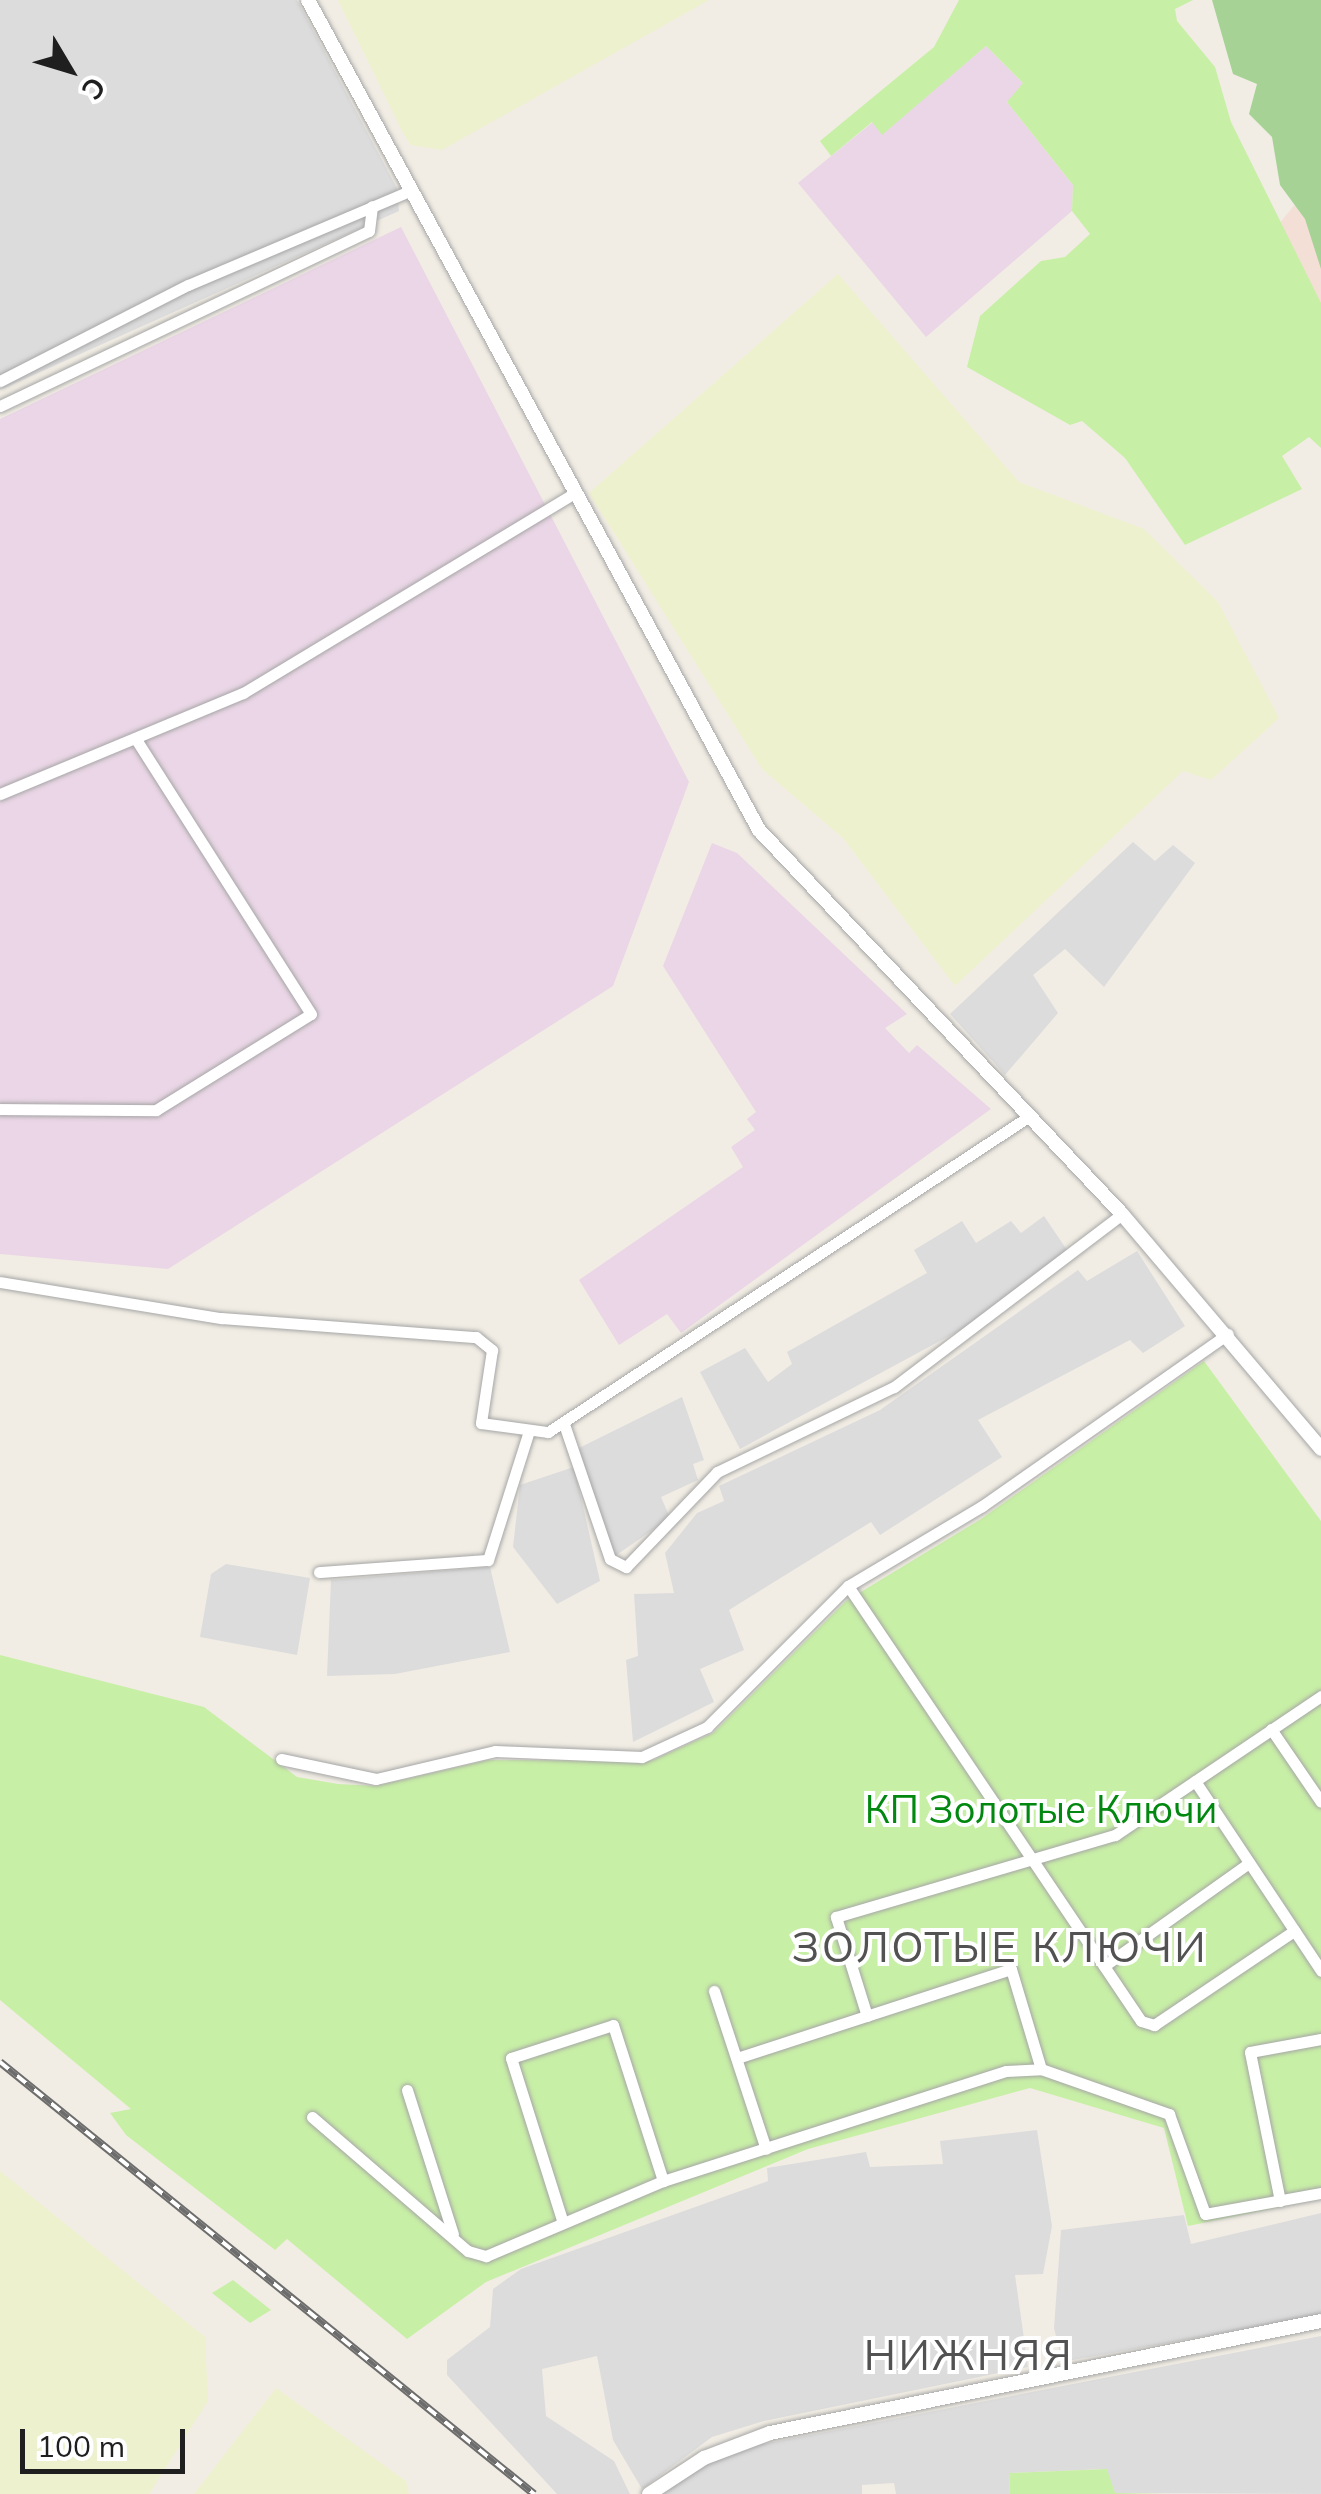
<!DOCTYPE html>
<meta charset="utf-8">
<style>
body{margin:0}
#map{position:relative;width:1321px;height:2494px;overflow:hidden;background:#f1ede4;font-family:Mulish,sans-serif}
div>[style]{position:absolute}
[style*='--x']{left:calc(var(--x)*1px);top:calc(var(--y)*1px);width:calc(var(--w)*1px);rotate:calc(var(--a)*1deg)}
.residential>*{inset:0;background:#dddcdc}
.industrial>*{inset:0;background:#ead6e6}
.military>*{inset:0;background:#f3dfd6}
.farmland>*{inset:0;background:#edf1ce}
.grass>*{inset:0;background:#c8efa6}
.forest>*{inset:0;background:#a6d395}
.roads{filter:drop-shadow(0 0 2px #a6a6a6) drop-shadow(0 0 2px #a6a6a6)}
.minor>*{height:11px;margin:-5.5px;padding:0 5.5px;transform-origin:5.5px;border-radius:5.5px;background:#fff}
.tertiary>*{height:14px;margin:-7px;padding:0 7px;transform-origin:7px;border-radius:7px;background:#fff}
.rail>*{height:8px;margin-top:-4px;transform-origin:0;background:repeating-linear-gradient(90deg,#fff 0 11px,#6d6d6d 0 22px);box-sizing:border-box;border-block:2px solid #6d6d6d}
span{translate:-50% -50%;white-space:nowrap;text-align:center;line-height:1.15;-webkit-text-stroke:8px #fff;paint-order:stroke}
.park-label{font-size:38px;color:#028810}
.quarter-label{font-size:42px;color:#525252;letter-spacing:2.5px}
.north{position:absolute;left:20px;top:20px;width:100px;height:100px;-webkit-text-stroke:8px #fff;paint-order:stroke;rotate:128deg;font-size:28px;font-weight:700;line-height:40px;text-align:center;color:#1f1f1f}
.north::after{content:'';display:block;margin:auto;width:35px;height:45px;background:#1f1f1f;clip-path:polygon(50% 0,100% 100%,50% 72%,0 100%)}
.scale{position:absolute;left:20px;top:2429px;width:165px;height:45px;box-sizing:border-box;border:5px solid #1f1f1f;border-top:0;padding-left:12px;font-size:30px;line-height:35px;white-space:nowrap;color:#1f1f1f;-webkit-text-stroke:8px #fff;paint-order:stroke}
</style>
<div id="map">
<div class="residential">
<div style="clip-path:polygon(0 0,297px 0,397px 188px,399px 211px,0 390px)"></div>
<div style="clip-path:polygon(1133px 842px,1155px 861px,1173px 845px,1195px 863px,1104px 987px,1065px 949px,1033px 975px,1058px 1013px,1005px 1075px,950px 1014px)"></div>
<div style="clip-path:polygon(1044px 1216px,1067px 1250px,990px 1314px,740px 1449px,700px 1372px,745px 1348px,768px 1382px,792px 1364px,787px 1352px,927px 1273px,914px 1250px,962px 1221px,976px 1243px,1011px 1221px,1021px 1233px)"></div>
<div style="clip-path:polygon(1137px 1251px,1185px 1326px,1143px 1353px,1130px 1340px,978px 1420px,1002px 1457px,880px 1535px,871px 1522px,729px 1610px,744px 1650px,700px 1669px,714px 1702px,633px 1742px,626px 1660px,638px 1656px,634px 1594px,674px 1593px,665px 1553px,697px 1513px,724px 1501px,719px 1486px,880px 1410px,1078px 1270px,1087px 1281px)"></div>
<div style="clip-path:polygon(682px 1397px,704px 1460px,693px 1464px,698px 1480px,661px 1497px,670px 1518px,615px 1556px,577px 1449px)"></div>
<div style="clip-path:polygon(574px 1467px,600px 1581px,557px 1604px,513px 1547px,520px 1485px)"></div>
<div style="clip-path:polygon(226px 1564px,310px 1578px,297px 1655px,200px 1637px,211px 1574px)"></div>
<div style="clip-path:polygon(490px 1567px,510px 1652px,395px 1674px,327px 1676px,331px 1580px)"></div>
<div style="clip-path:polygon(1037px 2130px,1052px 2226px,1043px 2274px,1015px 2275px,1028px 2367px,764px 2421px,712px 2437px,642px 2489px,613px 2440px,597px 2356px,542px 2369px,546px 2416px,614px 2461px,630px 2494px,557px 2494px,447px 2375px,447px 2360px,490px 2327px,493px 2289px,521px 2269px,768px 2181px,767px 2168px,866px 2152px,870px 2167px,943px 2164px,940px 2141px)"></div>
<div style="clip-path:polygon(1321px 2213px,1321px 2315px,1062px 2362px,1054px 2328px,1061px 2230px,1184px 2215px,1191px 2244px)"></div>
<div style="clip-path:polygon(1321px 2336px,1321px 2494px,1115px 2493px,1106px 2469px,1009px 2473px,1010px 2494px,896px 2494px,894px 2483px,862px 2485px,862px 2494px,663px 2494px,703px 2465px,758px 2445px)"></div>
</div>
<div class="industrial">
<div style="clip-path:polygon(986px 46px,1024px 84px,1007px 102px,1073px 185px,1072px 211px,926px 337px,798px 183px,873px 122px,882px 134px)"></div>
<div style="clip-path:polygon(401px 227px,689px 782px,613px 986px,168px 1269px,0 1254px,0 419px)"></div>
<div style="clip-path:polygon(712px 843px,737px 853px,907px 1014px,885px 1028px,909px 1053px,917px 1045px,991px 1109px,681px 1333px,667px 1314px,619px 1345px,579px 1280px,743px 1167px,731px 1147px,755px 1130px,747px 1119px,756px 1112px,663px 966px)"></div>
</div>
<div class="military">
<div style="clip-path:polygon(1321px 173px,1321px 312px,1278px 225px)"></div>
</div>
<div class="farmland">
<div style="clip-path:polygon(338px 0,709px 0,442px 150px,411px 145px,403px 133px)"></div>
<div style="clip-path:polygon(838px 274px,1019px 482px,1144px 529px,1218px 602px,1279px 718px,1211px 780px,1183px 771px,955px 986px,843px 838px,762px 769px,589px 493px)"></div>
<div style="clip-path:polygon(0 2171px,205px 2337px,208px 2401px,149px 2494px,0 2494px)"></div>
<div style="clip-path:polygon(276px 2388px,406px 2481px,409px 2494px,194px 2494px)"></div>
</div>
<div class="grass">
<div style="clip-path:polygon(959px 0,1193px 0,1175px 9px,1177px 21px,1215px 67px,1231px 122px,1321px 303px,1321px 448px,1309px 437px,1282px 456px,1302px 489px,1185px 545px,1125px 458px,1082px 421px,1070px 425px,967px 367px,980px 316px,1041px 261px,1065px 257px,1090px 234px,1072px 211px,1073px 185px,1007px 102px,1023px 83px,986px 46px,882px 135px,872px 122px,831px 156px,820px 141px,934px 47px)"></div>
<div style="clip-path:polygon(1204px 1361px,1321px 1521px,1321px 2199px,1188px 2226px,1164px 2128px,1030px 2088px,808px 2149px,486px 2282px,407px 2339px,287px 2239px,275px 2250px,126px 2135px,110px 2113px,131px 2109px,0 2000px,0 1655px,204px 1707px,297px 1777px,338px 1784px,376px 1786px,488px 1760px,651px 1761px,713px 1733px,846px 1601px,981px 1519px)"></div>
<div style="clip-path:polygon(233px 2280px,271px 2310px,250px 2323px,212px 2293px)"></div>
<div style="clip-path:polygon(1107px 2469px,1115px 2493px,1165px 2494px,1010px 2494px,1009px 2473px)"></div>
</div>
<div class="forest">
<div style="clip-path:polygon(1212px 0,1321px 0,1321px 269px,1305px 219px,1280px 185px,1272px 137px,1249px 114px,1257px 84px,1233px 74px)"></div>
</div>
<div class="roads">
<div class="minor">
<div style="--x:0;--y:381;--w:211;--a:-27.1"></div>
<div style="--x:188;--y:285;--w:238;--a:-23"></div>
<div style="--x:0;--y:406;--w:408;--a:-25.4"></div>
<div style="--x:369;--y:231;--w:25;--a:-83"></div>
<div style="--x:0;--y:794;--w:263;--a:-22.6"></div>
<div style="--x:243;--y:693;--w:382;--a:-31.1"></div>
<div style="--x:0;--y:1109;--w:156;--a:0.4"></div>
<div style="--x:156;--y:1110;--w:182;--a:-31.8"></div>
<div style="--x:311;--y:1014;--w:327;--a:-122.5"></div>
<div style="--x:0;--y:1282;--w:224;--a:9.3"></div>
<div style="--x:221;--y:1318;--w:256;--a:4.3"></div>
<div style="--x:476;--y:1337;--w:21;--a:39"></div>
<div style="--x:492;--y:1350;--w:74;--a:98.6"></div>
<div style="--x:481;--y:1423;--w:68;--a:7.7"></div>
<div style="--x:548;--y:1432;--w:574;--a:-33.27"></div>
<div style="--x:565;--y:1427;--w:139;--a:71.2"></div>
<div style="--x:610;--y:1559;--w:18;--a:27"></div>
<div style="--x:626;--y:1567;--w:132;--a:-46.2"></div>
<div style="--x:717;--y:1472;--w:196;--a:-25.7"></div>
<div style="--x:894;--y:1387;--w:286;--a:-37.2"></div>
<div style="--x:319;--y:1572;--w:169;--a:-4.1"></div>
<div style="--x:488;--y:1560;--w:135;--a:-72.4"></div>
<div style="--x:848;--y:1586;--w:524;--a:56.04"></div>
<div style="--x:1141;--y:2021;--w:14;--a:17"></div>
<div style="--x:1154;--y:2025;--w:169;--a:-33.9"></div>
<div style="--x:1271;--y:1729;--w:88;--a:55.6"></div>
<div style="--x:281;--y:1759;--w:97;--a:11.9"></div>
<div style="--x:376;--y:1779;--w:122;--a:-13.2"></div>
<div style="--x:495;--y:1751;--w:147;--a:2.3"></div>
<div style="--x:642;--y:1757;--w:72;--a:-24.8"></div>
<div style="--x:707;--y:1727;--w:199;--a:-45"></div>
<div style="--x:848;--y:1586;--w:156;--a:-30.8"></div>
<div style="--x:982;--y:1506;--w:300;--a:-35"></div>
<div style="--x:1195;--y:1781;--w:228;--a:56.4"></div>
<div style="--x:1104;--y:1966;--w:178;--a:-35.4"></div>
<div style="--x:714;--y:1991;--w:166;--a:71.8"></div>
<div style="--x:867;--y:2016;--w:104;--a:-107.4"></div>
<div style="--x:836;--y:1917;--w:291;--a:-16.4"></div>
<div style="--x:1115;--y:1835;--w:249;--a:-34"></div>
<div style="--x:737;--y:2058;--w:288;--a:-18"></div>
<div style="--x:1011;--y:1969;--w:104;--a:73.3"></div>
<div style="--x:407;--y:2090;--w:151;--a:72.3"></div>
<div style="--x:312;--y:2117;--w:206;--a:40.7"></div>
<div style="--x:468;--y:2251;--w:19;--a:16"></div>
<div style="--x:486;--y:2256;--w:192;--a:-23"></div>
<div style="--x:663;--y:2181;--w:360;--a:-17.8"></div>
<div style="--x:1006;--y:2071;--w:35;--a:-3"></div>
<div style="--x:1041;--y:2069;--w:136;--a:19.4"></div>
<div style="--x:1169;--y:2114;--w:106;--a:70.2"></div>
<div style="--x:1205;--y:2214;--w:118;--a:-10.3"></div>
<div style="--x:1280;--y:2201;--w:152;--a:-101.4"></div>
<div style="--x:1250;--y:2052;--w:72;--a:-10.4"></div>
<div style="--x:563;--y:2223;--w:173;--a:-107.5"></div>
<div style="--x:511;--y:2058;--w:107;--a:-17.9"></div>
<div style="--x:613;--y:2025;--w:164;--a:72.2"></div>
</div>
<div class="tertiary">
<div style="--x:308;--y:0;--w:945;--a:61.48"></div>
<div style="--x:759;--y:830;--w:528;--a:46.61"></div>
<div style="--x:1122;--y:1214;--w:308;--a:49.7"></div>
<div style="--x:649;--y:2494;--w:66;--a:-33.2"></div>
<div style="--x:704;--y:2458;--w:71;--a:-20.7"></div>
<div style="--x:770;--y:2433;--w:562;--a:-11.49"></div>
</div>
</div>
<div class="rail">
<div style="--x:0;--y:2062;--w:687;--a:38.97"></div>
</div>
<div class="park-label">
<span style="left:1041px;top:1810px">КП Золотые Ключи</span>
</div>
<div class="quarter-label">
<span style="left:1000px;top:1947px">ЗОЛОТЫЕ КЛЮЧИ</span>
<span style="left:969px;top:2355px">НИЖНЯЯ</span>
</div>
<div class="north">С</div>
<div class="scale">100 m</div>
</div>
